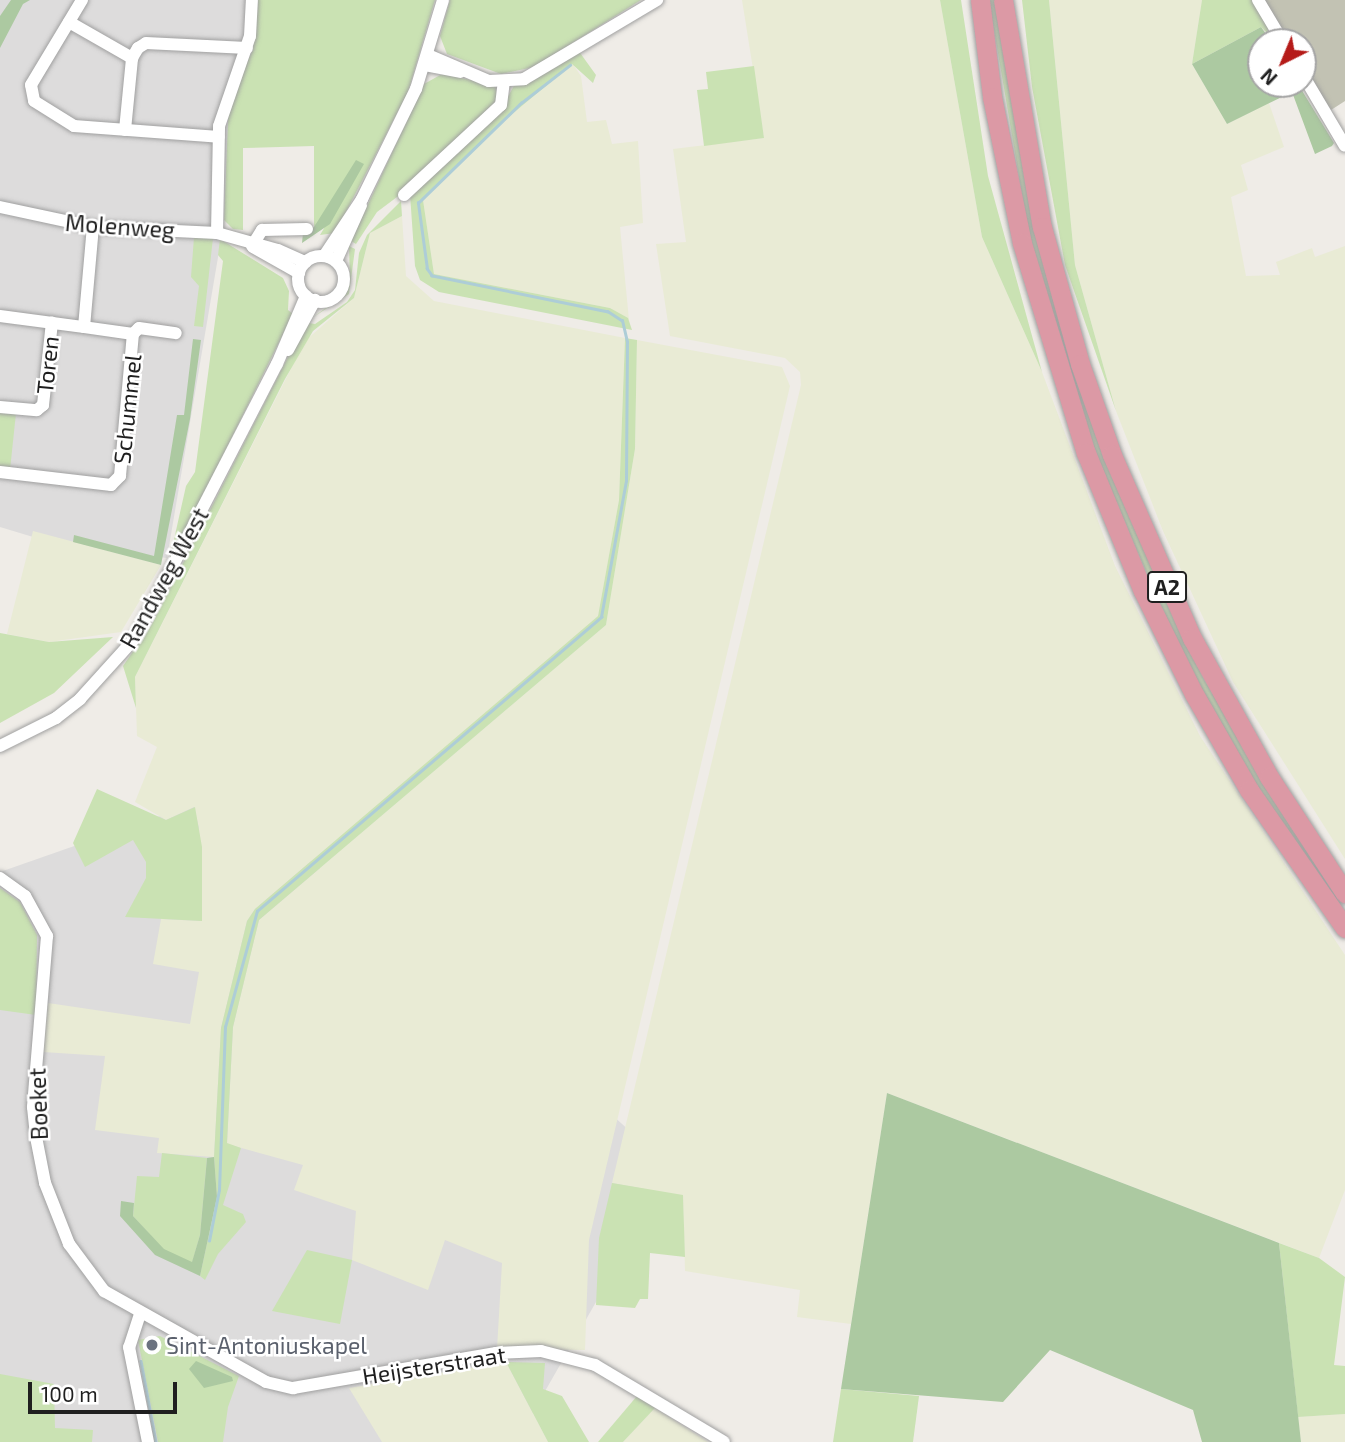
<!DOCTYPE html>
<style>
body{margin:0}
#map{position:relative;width:1345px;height:1442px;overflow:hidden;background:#efece7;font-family:"Exo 2",sans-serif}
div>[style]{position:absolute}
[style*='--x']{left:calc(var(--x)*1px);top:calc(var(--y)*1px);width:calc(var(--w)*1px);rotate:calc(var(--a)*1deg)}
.residential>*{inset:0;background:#dddcdc}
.construction>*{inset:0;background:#c2c2b3}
.farmland>*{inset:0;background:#e9ebd5}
.grass>*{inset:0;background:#cae2b3}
.forest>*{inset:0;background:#acc9a1}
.stream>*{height:2.5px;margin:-1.25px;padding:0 1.25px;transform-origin:1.25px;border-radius:1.25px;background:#adcdd7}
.roads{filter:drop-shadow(0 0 2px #a0a0a0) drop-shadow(0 0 2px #a0a0a0)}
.minor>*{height:12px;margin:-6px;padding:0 6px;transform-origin:6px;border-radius:6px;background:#fff}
.minor>.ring{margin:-6px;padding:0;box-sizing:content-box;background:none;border:12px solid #fff;border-radius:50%}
.highway>*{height:19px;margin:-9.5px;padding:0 9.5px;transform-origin:9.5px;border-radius:9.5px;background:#dc99a5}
.dots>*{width:19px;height:19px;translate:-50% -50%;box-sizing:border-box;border:4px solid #fff;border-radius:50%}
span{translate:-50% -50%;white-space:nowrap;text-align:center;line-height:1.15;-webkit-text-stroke:5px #fff;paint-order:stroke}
.shield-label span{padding:2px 5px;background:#fff;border:2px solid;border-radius:5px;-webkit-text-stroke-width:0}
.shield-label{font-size:21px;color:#1f1f1f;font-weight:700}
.street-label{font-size:23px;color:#1f1f1f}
.worship-label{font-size:23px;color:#5b616d}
.left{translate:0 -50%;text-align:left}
.north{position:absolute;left:1247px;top:28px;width:70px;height:70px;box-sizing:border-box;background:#fff;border:2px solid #a5a5a5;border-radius:50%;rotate:223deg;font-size:19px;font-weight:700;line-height:28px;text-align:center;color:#1f1f1f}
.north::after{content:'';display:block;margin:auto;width:24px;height:32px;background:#b51b19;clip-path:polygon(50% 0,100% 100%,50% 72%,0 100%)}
.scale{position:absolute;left:28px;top:1382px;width:149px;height:32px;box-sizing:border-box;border:4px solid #1f1f1f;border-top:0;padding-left:9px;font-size:21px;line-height:24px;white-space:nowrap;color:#1f1f1f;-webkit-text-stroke:5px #fff;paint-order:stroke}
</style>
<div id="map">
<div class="residential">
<div style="clip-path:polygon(0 0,256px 0,253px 51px,167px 558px,53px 543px,0 527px)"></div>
<div style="clip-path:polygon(220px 795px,410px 933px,672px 1169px,516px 1442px,0 1442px,0 872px)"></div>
</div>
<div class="construction">
<div style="clip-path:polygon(1263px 0,1345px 0,1345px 101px,1331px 110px,1303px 66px,1303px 42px,1288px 42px)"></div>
</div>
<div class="farmland">
<div style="clip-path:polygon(742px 0,940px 0,982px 237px,1042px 372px,1115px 566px,1200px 736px,1345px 955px,1345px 1190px,1319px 1258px,887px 1093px,851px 1324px,797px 1317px,800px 1290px,685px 1271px,683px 1196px,612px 1183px,801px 385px,800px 372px,785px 358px,670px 336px,656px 244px,686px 242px,673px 149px,764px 138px)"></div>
<div style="clip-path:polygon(1049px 0,1202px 0,1192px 64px,1227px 124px,1269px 103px,1284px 147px,1241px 165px,1248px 190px,1231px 197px,1246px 276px,1280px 275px,1276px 262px,1312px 248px,1315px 257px,1345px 246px,1345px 859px,1233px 682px,1163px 531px,1116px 411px,1075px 265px)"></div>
<div style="clip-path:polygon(572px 63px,581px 76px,587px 122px,606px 120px,612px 144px,638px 141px,643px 223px,620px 227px,629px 320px,610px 308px,434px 274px,423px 200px,493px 130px)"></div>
<div style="clip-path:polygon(402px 216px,406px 276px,434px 301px,625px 338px,619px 500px,598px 616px,255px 909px,247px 921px,221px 1028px,214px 1157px,157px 1153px,159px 1138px,95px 1130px,105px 1056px,43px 1052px,48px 1003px,190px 1024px,199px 972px,153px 964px,161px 919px,202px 921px,199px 828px,194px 807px,166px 820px,135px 802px,157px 747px,137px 736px,135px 677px,305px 341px,354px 298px,370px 233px)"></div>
<div style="clip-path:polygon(637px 340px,782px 367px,790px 386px,589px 1240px,585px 1350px,497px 1349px,502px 1263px,445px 1240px,428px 1290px,352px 1260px,356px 1211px,294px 1190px,303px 1165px,227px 1144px,233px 1027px,259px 920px,606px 625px,635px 449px)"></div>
<div style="clip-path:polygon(33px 531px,161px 565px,121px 632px,49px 642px,7px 634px)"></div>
<div style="clip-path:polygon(506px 1362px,548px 1442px,382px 1442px,349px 1388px)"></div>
<div style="clip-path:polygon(655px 1408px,708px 1442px,623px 1442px)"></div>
<div style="clip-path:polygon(1345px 1414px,1345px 1442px,1301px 1442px,1298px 1417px)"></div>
</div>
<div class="grass">
<div style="clip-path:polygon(258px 0,435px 0,408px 92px,335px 233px,320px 235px,363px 164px,314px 228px,314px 146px,243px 148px,243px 230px,233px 229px,224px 220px,229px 96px,253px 50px)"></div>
<div style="clip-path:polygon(450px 0,641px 0,534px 67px,501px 74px,447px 54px,440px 36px)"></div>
<div style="clip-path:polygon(940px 0,961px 0,988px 176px,1042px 372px,982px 237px)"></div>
<div style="clip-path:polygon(989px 0,1000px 0,1037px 226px,1169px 607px,1203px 678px,1328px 883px,1328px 891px,1269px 805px,1192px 677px,1103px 472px,1067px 371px,1029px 235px)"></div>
<div style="clip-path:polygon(1022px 0,1049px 0,1075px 265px,1116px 411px,1065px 265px,1032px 87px)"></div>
<div style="clip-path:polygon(1202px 0,1254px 0,1269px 26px,1267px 33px,1261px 27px,1192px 64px)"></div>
<div style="clip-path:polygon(578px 50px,596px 75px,593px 83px,572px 64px,493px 130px,423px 200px,434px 274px,610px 308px,628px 318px,632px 330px,439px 292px,420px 280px,415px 266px,410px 194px,506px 100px,515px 84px)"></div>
<div style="clip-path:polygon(754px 66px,764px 138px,704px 146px,697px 90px,708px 89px,706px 72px)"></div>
<div style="clip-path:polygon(442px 74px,495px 85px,498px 99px,409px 188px,377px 212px,356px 244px,351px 241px,424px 84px)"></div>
<div style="clip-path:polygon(401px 201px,402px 216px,370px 233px,354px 298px,313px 331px,285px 379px,135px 677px,136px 708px,123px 666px,153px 622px,289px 355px,309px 323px,315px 324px,347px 302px,355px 290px,359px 253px,367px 235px)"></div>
<div style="clip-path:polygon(194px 237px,213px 238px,203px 327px,194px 326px,199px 286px,191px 277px)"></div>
<div style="clip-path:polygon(220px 239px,283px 278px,289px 291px,288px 310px,293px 314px,168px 566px,186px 486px,195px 472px,223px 261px,218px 255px)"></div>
<div style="clip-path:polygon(349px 246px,355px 249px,349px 294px,312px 318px,345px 294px,350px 282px)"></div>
<div style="clip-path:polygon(625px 338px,637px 340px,635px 449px,606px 625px,259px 920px,233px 1027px,227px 1143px,241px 1148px,223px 1205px,243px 1214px,246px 1222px,218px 1254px,205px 1280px,200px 1276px,217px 1197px,214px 1157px,221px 1028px,247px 921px,255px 909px,598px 616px,619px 500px)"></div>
<div style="clip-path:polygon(0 411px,16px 413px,10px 470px,0 468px)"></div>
<div style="clip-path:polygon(0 633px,49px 642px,113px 637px,54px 693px,0 723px)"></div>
<div style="clip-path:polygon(97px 789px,166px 820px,195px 807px,202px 847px,202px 921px,125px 917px,146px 878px,146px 862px,133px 840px,85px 867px,73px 843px)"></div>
<div style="clip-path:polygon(0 888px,20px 902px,37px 935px,36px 1015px,0 1010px)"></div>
<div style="clip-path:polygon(162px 1153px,207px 1158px,200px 1235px,192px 1263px,164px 1250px,133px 1216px,137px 1176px,159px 1177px)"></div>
<div style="clip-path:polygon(612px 1183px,683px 1195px,685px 1257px,650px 1253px,648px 1299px,640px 1299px,635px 1308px,596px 1305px,599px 1238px)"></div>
<div style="clip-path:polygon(1279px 1243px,1319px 1258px,1345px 1277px,1334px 1365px,1345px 1366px,1345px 1414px,1298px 1417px)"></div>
<div style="clip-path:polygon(307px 1250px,352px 1260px,340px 1324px,272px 1311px)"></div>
<div style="clip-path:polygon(160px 1336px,239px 1376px,228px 1407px,223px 1442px,158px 1442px,138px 1340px)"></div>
<div style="clip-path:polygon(506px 1362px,545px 1363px,543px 1389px,562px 1396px,589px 1442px,548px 1442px)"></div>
<div style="clip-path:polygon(0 1374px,54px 1384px,55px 1428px,93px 1430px,92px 1442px,0 1442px)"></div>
<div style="clip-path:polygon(841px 1389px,919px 1396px,913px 1442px,833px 1442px)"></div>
<div style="clip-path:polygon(637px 1396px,655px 1408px,623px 1442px,598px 1442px)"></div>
</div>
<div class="forest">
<div style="clip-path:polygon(11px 0,30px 0,23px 4px,0 48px,0 16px)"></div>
<div style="clip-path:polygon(1261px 27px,1272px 42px,1261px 42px,1261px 84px,1298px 84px,1334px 143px,1332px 146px,1315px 154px,1292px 92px,1227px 124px,1192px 64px)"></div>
<div style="clip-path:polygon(356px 160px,364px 164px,330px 224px,302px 243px,303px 233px,314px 227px)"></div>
<div style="clip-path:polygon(193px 339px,201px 340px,190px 419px,161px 565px,73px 542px,74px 535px,154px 556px,177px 415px,184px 415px)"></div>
<div style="clip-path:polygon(887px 1093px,1279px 1243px,1301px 1442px,1202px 1442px,1193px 1410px,1050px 1350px,1003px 1402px,841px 1389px)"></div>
<div style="clip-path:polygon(214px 1157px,217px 1197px,200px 1276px,155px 1255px,120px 1216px,121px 1201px,134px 1203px,133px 1216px,164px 1249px,192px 1262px,200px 1235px,207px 1158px)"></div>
<div style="clip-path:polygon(196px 1361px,232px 1377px,233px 1381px,204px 1388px,189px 1369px)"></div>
</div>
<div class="stream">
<div style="--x:209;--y:1241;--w:52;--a:-78.9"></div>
<div style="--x:219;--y:1190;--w:163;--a:-87.9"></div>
<div style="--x:225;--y:1027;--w:120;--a:-74.6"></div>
<div style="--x:257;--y:911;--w:453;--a:-40.5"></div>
<div style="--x:601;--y:617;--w:138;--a:-79.6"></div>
<div style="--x:626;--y:481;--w:139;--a:-89.6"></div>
<div style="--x:627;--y:342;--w:22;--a:-103"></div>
<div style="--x:622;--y:321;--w:17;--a:-147"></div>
<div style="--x:608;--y:312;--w:180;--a:-168.4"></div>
<div style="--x:432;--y:276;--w:9;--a:-126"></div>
<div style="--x:427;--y:269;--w:67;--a:-97.8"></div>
<div style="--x:418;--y:203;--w:144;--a:-44.2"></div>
<div style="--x:521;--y:103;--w:62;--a:-37.8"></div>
<div style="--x:141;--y:1361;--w:82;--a:79.5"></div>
</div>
<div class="roads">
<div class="minor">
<div style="--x:82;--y:0;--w:99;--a:121"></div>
<div style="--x:31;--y:85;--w:16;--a:79"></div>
<div style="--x:34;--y:101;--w:47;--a:32"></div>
<div style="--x:74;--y:126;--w:145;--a:4.3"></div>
<div style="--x:1258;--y:0;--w:49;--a:59.2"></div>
<div style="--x:69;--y:22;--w:73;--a:29.7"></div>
<div style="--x:428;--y:55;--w:66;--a:23.1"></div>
<div style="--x:489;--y:81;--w:35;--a:-3"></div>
<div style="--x:524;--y:79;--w:155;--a:-30.7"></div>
<div style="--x:425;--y:65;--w:36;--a:11"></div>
<div style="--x:1303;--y:75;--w:82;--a:59.4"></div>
<div style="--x:125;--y:130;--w:72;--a:-84.4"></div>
<div style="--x:132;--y:58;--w:12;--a:-59"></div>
<div style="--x:138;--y:48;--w:9;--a:-32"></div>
<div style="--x:146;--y:43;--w:101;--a:2.8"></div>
<div style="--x:404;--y:195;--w:132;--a:-42.9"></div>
<div style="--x:501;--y:105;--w:24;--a:-83"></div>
<div style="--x:0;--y:207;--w:95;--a:12.1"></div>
<div style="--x:93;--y:227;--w:124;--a:2.8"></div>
<div style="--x:217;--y:233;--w:63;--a:15.6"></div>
<div style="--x:278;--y:250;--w:30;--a:24"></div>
<div style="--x:217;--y:233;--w:107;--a:-88.9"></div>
<div style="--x:219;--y:126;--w:95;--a:-71"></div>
<div style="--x:250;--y:36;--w:36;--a:-87"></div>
<div style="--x:252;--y:246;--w:19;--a:-58"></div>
<div style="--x:262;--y:230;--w:45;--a:-1.3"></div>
<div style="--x:253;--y:247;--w:53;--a:29.5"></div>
<div style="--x:324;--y:256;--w:69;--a:-56.3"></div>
<div style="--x:362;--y:199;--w:123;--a:-63.9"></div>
<div style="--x:416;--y:89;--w:93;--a:-73.1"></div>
<div class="ring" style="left:298px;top:256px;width:34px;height:34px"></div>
<div style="--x:336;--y:261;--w:61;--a:-65.9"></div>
<div style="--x:0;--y:316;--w:85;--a:7.5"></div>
<div style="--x:84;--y:327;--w:100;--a:-84.9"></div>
<div style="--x:133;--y:334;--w:8;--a:-45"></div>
<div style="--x:139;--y:328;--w:37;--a:8"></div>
<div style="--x:288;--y:350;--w:57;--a:-61.6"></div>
<div style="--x:0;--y:407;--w:37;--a:5"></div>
<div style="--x:37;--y:410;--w:8;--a:-40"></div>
<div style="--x:43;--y:405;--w:83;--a:-83.8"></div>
<div style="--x:0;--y:472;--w:112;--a:6.7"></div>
<div style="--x:111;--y:485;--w:13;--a:-45"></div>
<div style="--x:120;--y:476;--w:143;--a:-84.8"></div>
<div style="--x:133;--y:334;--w:49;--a:-171.9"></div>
<div style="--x:0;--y:746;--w:63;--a:-26.6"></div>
<div style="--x:56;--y:718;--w:31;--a:-38"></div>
<div style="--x:80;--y:699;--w:84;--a:-47.9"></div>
<div style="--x:136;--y:637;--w:307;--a:-62.7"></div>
<div style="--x:277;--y:364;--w:74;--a:-66.9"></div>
<div style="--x:0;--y:878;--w:31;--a:36"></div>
<div style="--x:25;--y:896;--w:46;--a:61.2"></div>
<div style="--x:47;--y:936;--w:172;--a:94.7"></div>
<div style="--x:33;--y:1107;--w:30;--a:84"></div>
<div style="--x:36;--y:1137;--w:47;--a:78.9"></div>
<div style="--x:45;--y:1183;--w:66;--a:68.5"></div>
<div style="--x:69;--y:1244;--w:59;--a:53.3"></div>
<div style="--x:104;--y:1291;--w:186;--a:29.3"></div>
<div style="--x:266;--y:1382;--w:28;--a:13"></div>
<div style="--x:293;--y:1388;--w:206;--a:-9.8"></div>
<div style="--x:496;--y:1353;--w:45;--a:-2.5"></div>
<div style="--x:541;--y:1351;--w:56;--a:14.5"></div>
<div style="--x:595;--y:1365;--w:150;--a:30.8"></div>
<div style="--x:140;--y:1314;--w:35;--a:108"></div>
<div style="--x:129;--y:1347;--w:97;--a:78.7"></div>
</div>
<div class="highway">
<div style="--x:980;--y:0;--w:98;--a:82.9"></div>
<div style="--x:992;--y:97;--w:149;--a:78.4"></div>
<div style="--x:1022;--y:243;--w:220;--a:73.1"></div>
<div style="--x:1086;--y:453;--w:149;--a:67.6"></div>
<div style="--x:1143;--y:591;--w:115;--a:63.7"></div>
<div style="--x:1194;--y:694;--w:111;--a:60.2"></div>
<div style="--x:1249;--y:790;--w:168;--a:55.2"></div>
<div style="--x:1003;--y:0;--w:230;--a:80.3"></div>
<div style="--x:1042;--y:227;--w:142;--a:74.5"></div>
<div style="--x:1080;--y:364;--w:96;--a:70.6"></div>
<div style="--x:1112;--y:455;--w:200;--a:66.4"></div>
<div style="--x:1192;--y:638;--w:159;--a:61"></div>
<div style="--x:1269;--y:777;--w:139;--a:56.8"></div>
</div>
</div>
<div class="dots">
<div style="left:152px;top:1345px;background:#6b7280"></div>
</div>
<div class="shield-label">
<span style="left:1167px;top:587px">A2</span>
</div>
<div class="street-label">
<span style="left:120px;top:226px;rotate:4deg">Molenweg</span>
<span style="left:47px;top:365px;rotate:-84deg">Toren</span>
<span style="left:127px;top:409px;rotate:-84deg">Schummel</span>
<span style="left:164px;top:578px;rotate:-61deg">Randweg West</span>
<span style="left:38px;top:1104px;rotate:-92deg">Boeket</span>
<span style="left:434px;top:1365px;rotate:-9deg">Heijsterstraat</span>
</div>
<div class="worship-label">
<span class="left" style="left:166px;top:1345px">Sint-Antoniuskapel</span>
</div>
<div class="north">N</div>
<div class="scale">100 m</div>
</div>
